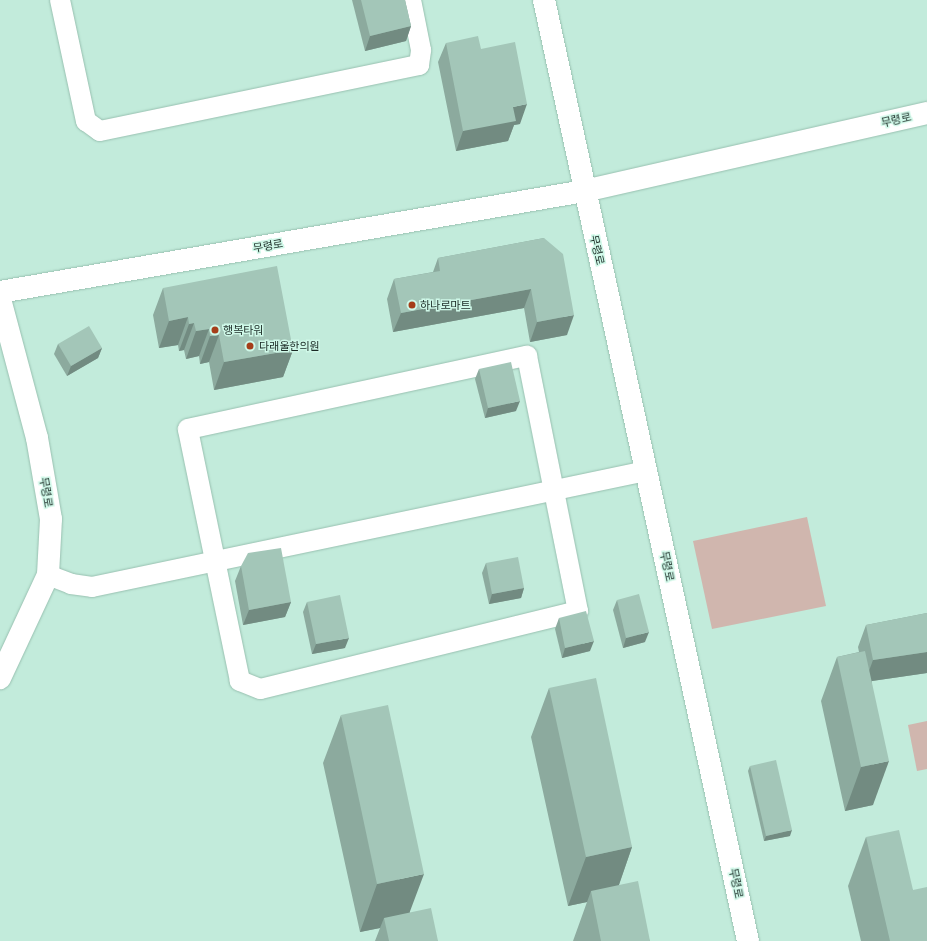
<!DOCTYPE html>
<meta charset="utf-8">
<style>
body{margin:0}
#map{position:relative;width:927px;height:941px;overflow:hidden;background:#c2ebdb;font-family:"Asap Condensed","Noto Sans KR",sans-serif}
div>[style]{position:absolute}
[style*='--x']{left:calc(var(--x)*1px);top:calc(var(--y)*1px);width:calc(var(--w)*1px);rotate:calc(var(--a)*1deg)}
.green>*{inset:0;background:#d0b6ae}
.roads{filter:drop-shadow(0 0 1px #98c0b0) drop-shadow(0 0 1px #98c0b0)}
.street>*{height:20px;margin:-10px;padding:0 10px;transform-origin:10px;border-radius:10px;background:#fff}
.secondary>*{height:22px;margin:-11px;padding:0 11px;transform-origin:11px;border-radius:11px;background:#fff}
.wall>*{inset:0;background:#8caa9e}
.shaded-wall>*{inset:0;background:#728b81}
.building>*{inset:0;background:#a3c6b8}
.dots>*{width:11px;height:11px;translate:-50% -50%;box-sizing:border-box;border:2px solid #cff8e8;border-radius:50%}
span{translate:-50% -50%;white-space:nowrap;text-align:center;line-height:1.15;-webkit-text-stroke:3px #cff8e8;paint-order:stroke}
.street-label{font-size:11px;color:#1b2a25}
.poi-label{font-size:11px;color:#1b2a25}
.left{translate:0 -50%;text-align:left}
</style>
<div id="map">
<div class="green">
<div style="clip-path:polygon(807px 517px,826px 606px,712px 629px,693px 541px)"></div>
<div style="clip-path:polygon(927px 721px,927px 769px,917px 771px,908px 725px)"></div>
</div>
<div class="roads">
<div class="street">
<div style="--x:60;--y:0;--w:124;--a:77.9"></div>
<div style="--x:86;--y:121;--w:17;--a:36"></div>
<div style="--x:100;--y:131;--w:326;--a:-11.7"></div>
<div style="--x:419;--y:65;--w:15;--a:-82"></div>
<div style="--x:421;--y:50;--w:51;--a:-101.3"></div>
<div style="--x:527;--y:356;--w:260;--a:78.7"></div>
<div style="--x:578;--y:611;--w:327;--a:166.2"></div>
<div style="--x:260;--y:689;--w:22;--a:-158"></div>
<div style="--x:240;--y:681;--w:257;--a:-101.7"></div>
<div style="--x:188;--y:429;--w:347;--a:-12.2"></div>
<div style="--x:48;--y:575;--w:25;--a:21"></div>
<div style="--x:71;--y:584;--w:21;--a:8"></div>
<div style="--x:92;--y:587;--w:566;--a:-11.83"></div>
</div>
<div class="secondary">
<div style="--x:544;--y:0;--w:963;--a:77.77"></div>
<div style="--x:0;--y:292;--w:593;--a:-9.81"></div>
<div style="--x:584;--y:191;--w:352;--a:-12.8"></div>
<div style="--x:0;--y:299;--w:144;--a:75.1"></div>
<div style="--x:37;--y:438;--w:82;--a:80.2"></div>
<div style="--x:51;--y:519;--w:56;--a:93.1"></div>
<div style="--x:48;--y:575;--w:114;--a:115"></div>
</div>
</div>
<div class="wall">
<div style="clip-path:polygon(352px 0,405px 0,411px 26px,406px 41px,365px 51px)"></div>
<div style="clip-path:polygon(446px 43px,481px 49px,520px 124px,514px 125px,508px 141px,456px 151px,438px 62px)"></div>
<div style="clip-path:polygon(544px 238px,567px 335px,530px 342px,524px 308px,393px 332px,387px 299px,394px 279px,433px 272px,438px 258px)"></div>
<div style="clip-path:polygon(163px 288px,293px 350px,283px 377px,214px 390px,209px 362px,200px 364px,199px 356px,186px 359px,184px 350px,179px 351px,178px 345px,159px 348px,153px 315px)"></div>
<div style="clip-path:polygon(58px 344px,102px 348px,98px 358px,67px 376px,54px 354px)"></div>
<div style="clip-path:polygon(479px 369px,516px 411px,485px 418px,475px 379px)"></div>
<div style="clip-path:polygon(486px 563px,524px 588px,521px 598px,489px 604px,482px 573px)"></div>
<div style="clip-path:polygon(241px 566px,291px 602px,285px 617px,243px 625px,235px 581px)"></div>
<div style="clip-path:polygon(617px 600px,645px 642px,623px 648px,613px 610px)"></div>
<div style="clip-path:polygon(307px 602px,345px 648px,312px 654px,303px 612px)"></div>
<div style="clip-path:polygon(927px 613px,927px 673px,872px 681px,873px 805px,845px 811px,821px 701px,837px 657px,859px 652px,858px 647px,866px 625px)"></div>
<div style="clip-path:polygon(559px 618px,590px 651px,562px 658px,555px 629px)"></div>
<div style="clip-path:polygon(549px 688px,632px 847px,619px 885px,650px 941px,573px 941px,587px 902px,568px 906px,531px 737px)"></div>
<div style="clip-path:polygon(341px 715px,410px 913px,438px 941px,375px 941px,380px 928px,360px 932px,323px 763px)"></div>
<div style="clip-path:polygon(750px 766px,790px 836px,764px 841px,748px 771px)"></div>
<div style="clip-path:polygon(866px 837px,913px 890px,927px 941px,861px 941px,848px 886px)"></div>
</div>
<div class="shaded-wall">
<div style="clip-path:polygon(411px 26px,406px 41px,365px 51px,370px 36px)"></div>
<div style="clip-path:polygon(527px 104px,520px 124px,514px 125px,508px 141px,456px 151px,463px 131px,513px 107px)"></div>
<div style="clip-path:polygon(531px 289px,524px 308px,393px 332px,401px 313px)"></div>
<div style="clip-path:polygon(574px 315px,567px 335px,530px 342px,537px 322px)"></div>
<div style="clip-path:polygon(188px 317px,178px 345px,159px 348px,169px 321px)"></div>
<div style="clip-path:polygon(194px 323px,184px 350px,179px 351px,189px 324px)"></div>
<div style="clip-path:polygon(209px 329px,199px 356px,186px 359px,196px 331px)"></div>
<div style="clip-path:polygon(219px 335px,209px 362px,200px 364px,210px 336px)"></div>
<div style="clip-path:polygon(102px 348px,98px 358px,67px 376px,71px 366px)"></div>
<div style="clip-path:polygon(293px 350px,283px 377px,214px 390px,224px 362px)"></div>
<div style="clip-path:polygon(520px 401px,516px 411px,485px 418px,488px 408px)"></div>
<div style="clip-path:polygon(524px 588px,521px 598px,489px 604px,492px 594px)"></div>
<div style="clip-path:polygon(291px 602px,285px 617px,243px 625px,249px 610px)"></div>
<div style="clip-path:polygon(649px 632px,645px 642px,623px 648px,626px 638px)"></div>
<div style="clip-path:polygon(349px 638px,345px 648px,312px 654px,316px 644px)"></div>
<div style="clip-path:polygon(594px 641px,590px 651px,562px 658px,565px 648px)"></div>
<div style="clip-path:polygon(927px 652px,927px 673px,865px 682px,873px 660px)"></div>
<div style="clip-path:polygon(889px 761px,873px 805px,845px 811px,861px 767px)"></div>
<div style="clip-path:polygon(792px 830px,790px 836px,764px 841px,766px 836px)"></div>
<div style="clip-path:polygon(632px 847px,615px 896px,591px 891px,587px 902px,568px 906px,586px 857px)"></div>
<div style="clip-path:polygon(424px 874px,406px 922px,384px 918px,380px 928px,360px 932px,377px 884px)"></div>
</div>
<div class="building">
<div style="clip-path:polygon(361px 0,405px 0,411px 26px,370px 36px)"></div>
<div style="clip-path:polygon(478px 36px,481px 49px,515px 42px,527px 104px,513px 107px,516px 121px,463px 131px,446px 43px)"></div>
<div style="clip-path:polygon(544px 238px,563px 254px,574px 315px,537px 322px,531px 289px,401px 313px,394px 279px,440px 271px,438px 258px)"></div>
<div style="clip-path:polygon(277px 266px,293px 350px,224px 362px,219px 335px,210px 336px,209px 329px,196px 331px,194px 323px,189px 324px,188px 317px,169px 321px,163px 288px)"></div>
<div style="clip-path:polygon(89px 326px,102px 348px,71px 366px,58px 344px)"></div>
<div style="clip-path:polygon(511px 362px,520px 401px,488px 408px,479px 369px)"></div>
<div style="clip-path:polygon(281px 548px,291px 602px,249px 610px,241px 566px,248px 553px)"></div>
<div style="clip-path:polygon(518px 557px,524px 588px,492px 594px,486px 563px)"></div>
<div style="clip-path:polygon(639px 594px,649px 632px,626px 638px,617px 600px)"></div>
<div style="clip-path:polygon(340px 595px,349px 638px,316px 644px,307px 602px)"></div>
<div style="clip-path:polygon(586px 611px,594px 641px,565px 648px,559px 618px)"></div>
<div style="clip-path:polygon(927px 613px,927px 652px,873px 660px,866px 625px)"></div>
<div style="clip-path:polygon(865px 651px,889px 761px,861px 767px,837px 657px)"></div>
<div style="clip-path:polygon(596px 678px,632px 847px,586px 857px,549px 688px)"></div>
<div style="clip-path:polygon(388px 705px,424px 874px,377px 884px,341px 715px)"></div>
<div style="clip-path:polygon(776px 760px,792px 830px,766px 836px,750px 766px)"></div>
<div style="clip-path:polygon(899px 830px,913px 890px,927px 887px,927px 941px,890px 941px,866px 837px)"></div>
<div style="clip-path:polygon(638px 881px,650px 941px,601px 941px,591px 891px)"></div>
<div style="clip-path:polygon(431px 908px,438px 941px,389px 941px,384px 918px)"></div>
</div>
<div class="dots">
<div style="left:412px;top:305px;background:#a53e1a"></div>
<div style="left:215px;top:330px;background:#a53e1a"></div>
<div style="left:250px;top:346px;background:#a53e1a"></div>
</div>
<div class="street-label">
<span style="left:896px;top:120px;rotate:-13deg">무령로</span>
<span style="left:268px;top:246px;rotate:-10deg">무령로</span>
<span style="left:597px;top:250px;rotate:77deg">무령로</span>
<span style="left:46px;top:492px;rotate:80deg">무령로</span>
<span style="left:667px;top:566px;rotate:78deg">무령로</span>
<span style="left:736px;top:883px;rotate:78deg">무령로</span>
</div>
<div class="poi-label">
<span class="left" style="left:420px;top:305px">하나로마트</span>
<span class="left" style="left:223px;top:330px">행복타워</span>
<span class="left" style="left:259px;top:346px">다래울한의원</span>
</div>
</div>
